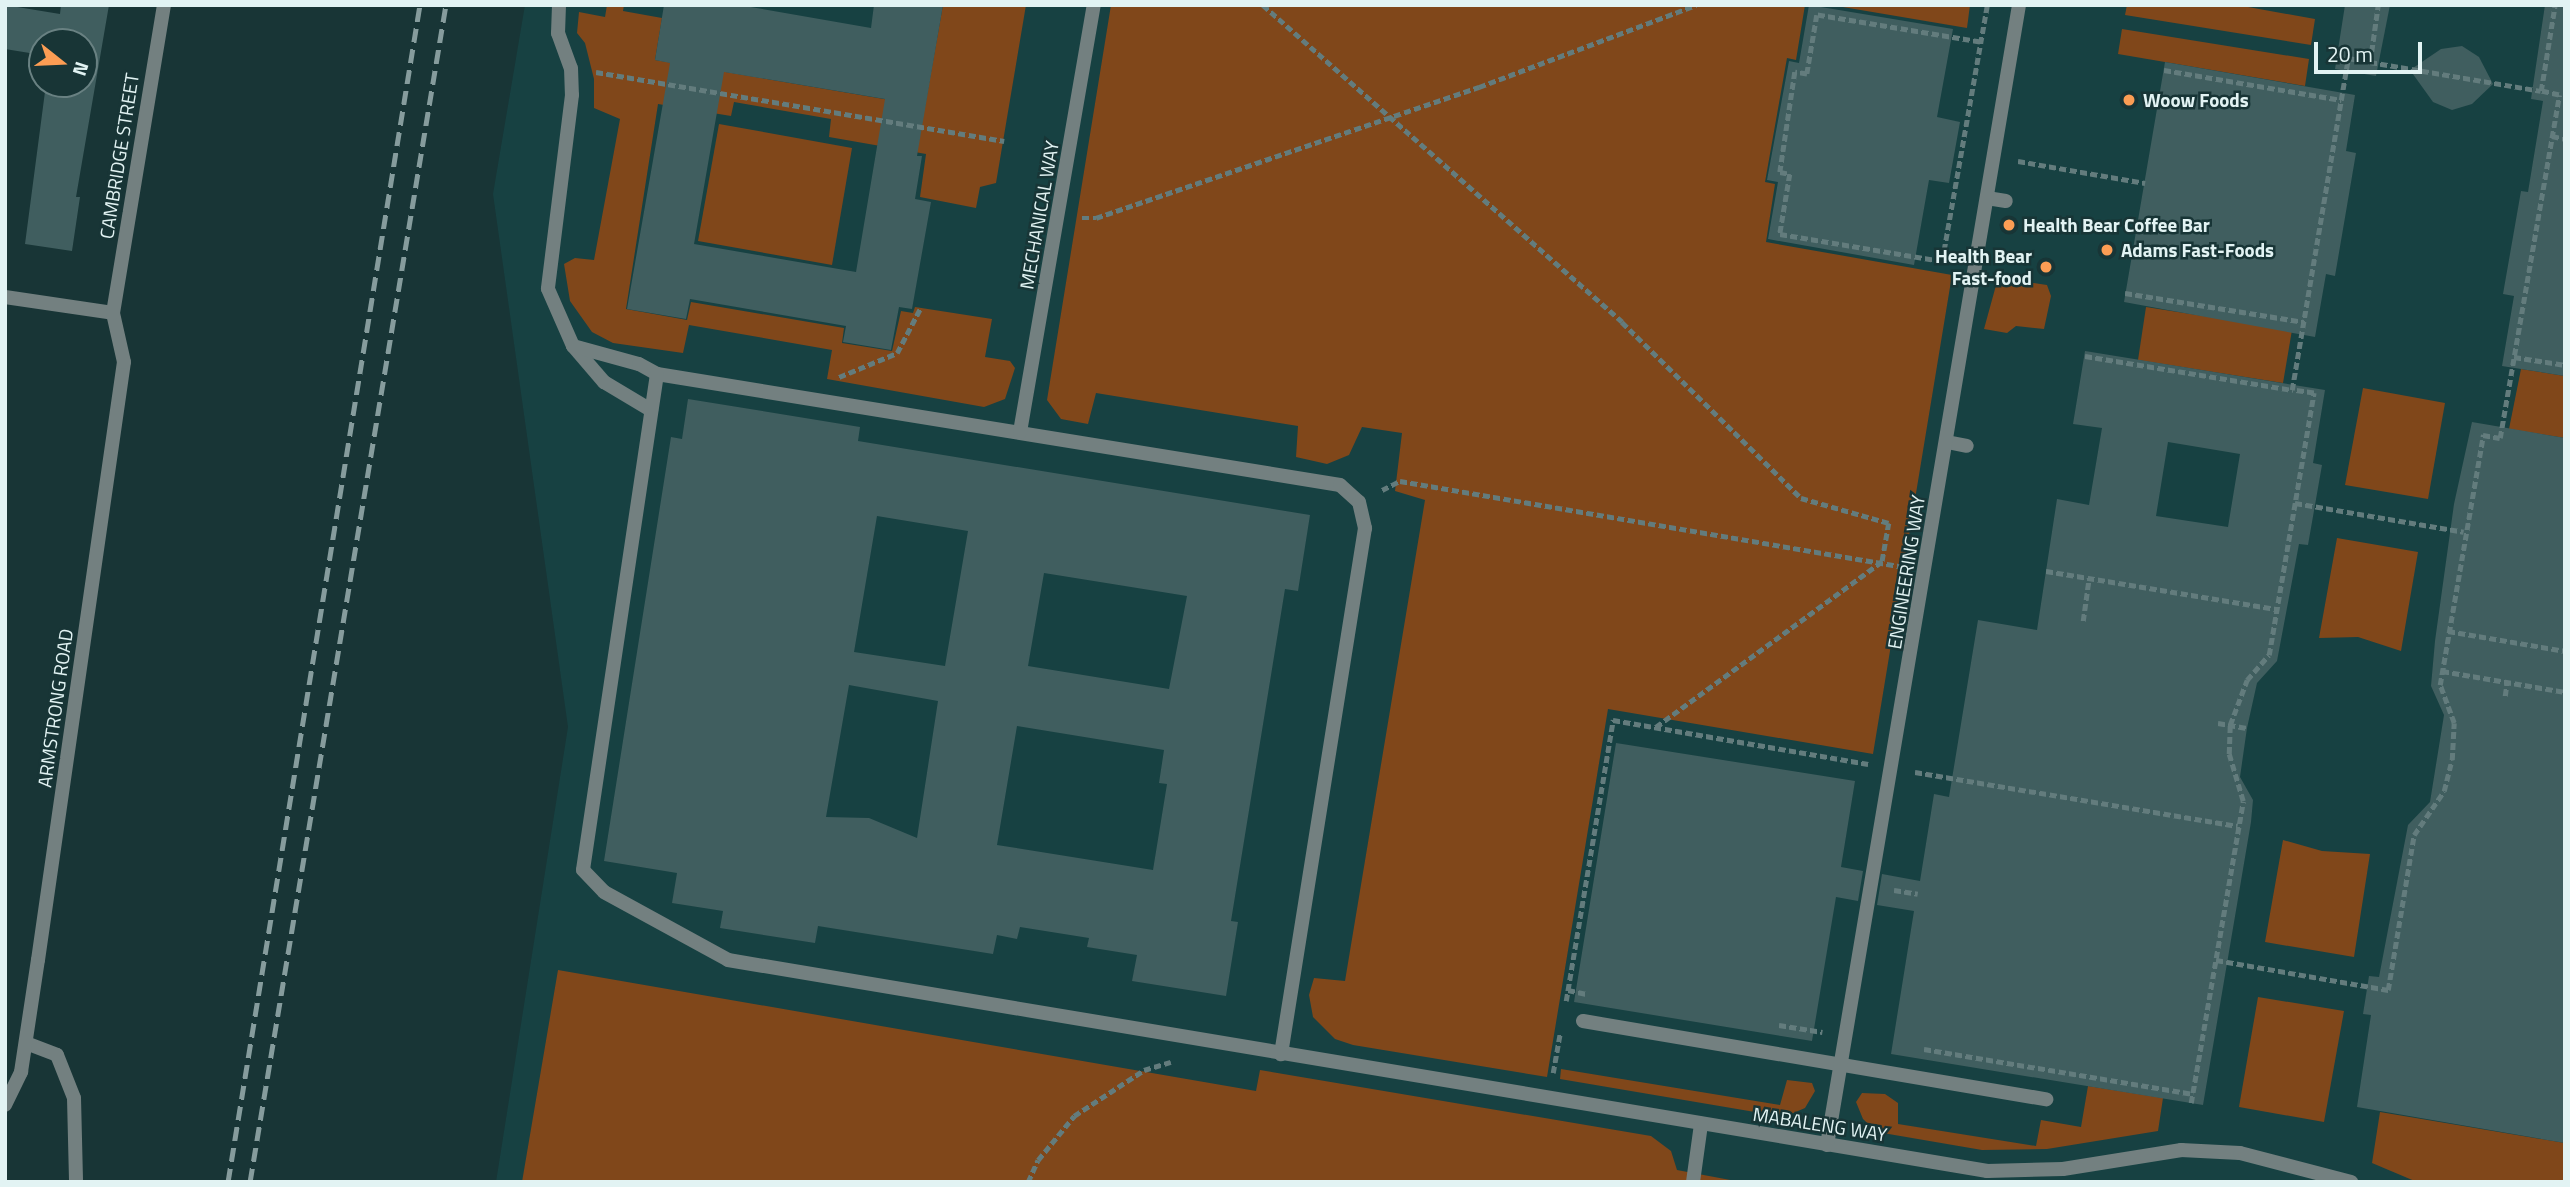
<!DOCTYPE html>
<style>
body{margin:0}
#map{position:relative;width:2570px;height:1187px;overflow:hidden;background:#183536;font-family:"Titillium Web",sans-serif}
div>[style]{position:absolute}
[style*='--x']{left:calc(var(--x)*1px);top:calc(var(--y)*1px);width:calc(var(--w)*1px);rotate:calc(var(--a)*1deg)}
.built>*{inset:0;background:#174142}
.green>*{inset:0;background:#80471a}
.building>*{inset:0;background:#405e5f}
.path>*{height:4.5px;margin-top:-2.25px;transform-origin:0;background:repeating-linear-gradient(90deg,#637c7d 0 7px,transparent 0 10.5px)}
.service>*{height:14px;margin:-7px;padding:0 7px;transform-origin:7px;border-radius:7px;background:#738080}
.minor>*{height:14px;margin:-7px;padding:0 7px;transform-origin:7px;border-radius:7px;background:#738080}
.rail>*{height:5px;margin-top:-2.5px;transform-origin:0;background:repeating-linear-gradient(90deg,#869c9d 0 14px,transparent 0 21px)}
.dots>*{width:19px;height:19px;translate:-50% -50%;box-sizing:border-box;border:4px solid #183536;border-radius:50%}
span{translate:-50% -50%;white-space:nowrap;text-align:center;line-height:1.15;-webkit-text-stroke:5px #183536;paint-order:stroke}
.poi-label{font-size:19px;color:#e2f3f3;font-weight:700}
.left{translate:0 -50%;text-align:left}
.right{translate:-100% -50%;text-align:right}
.street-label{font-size:19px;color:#e2f3f3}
.frame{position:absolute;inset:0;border:7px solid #e2f3f3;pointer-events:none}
.north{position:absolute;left:28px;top:28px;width:70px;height:70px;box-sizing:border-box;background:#183536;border:2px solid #698182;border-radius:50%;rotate:108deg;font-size:19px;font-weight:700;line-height:28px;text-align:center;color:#e2f3f3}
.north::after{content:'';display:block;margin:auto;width:24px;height:32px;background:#fc9d54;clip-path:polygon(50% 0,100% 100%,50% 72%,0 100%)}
.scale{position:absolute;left:2314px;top:42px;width:108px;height:32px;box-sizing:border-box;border:4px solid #e2f3f3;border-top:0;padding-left:9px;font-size:21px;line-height:24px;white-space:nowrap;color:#e2f3f3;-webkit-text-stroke:5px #183536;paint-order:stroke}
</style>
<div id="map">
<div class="built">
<div style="clip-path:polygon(525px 5px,2565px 5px,2565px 1182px,496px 1182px,568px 727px,493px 194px)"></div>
</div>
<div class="green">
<div style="clip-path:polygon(607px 5px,624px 5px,623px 11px,662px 18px,655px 60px,925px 106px,943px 5px,1026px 5px,996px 183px,980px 187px,976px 208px,920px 197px,926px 154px,829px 137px,831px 119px,734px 102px,731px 116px,658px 104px,626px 309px,687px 320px,691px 302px,844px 328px,842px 343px,892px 351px,901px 311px,913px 313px,915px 307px,992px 319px,985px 357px,1010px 361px,1015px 368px,1005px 399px,984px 407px,827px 379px,832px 350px,689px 325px,683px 353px,613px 343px,592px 332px,570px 301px,564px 264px,575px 258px,594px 260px,620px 119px,594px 108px,594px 79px,585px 43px,577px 33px,579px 12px,605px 17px)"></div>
<div style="clip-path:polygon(1111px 5px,1805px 5px,1796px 60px,1787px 58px,1765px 182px,1775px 184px,1766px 242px,1952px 275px,1873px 754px,1608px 709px,1547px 1077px,1353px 1045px,1335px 1039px,1313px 1017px,1309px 995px,1314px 978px,1345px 981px,1425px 500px,1395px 491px,1402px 433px,1362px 427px,1349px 455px,1327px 464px,1296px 457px,1298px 426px,1096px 393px,1088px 424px,1061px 419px,1047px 400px)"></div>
<div style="clip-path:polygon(1831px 5px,1970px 5px,1967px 28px)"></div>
<div style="clip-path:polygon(2127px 5px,2237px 5px,2315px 19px,2311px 45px,2125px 15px)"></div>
<div style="clip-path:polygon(2122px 29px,2309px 59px,2305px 86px,2118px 54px)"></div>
<div style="clip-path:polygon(719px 124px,852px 148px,832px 265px,698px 241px)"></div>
<div style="clip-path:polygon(1998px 278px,2047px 285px,2051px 296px,2044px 329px,2016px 326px,2007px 333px,1984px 329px)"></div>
<div style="clip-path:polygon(2146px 307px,2292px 330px,2283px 383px,2138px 360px)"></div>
<div style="clip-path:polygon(2521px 369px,2565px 376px,2565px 438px,2509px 429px)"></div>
<div style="clip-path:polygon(2363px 388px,2445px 403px,2428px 499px,2345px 485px)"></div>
<div style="clip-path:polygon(2337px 538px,2418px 552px,2401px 651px,2358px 637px,2319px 638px)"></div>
<div style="clip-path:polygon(2283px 840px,2322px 851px,2370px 854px,2354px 957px,2265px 942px)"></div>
<div style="clip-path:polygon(558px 970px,1256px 1091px,1260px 1070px,1651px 1136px,1671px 1151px,1677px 1170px,1741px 1182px,522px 1182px)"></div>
<div style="clip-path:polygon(2258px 997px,2344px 1011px,2324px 1122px,2239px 1107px)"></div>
<div style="clip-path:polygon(1561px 1069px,1780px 1105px,1787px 1080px,1812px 1083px,1815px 1091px,1805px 1108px,1784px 1117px,1560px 1079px)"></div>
<div style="clip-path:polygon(2088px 1086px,2163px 1098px,2158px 1131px,2047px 1149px,1982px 1150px,1877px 1132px,1863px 1119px,1856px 1102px,1862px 1093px,1885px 1094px,1898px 1103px,1898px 1124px,2036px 1146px,2041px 1120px,2081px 1127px)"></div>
<div style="clip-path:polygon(2380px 1112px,2565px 1143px,2565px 1182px,2417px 1182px,2372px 1163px)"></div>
</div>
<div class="building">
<div style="clip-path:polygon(5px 5px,60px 14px,61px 5px,109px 5px,76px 197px,80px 197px,72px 251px,25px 244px,46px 84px,84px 84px,84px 42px,42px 42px,42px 55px,5px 49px)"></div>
<div style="clip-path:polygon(evenodd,664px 5px,739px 5px,871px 28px,874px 5px,943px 5px,917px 156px,922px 156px,915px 199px,931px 202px,912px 309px,899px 307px,891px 350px,843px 342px,846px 326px,690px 299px,686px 319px,627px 309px,670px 63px,655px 60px,664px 5px,724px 72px,885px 99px,856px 272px,694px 244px,724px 72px)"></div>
<div style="clip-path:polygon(1809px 5px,1953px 29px,1937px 117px,1960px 122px,1949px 183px,1929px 180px,1914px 265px,1768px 239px,1778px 182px,1767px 180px,1789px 61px,1799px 63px)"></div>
<div style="clip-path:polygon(2345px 5px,2390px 5px,2376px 76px,2335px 69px)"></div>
<div style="clip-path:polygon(2545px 5px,2565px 5px,2565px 376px,2502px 366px,2514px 296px,2503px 294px,2521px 191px,2528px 192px,2543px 101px,2531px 99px)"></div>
<div style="clip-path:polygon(2462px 46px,2479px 57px,2493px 84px,2472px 104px,2452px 110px,2433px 102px,2410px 70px,2441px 49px)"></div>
<div style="clip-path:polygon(2165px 62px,2355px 95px,2346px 151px,2356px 153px,2335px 276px,2326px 274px,2315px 337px,2124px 302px)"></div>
<div style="clip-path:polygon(evenodd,2085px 351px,2325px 390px,2313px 463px,2322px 465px,2308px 545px,2299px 544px,2277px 661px,2257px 683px,2247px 728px,2240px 777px,2253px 800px,2251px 822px,2203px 1105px,1891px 1054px,1914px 911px,1877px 905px,1882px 874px,1920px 881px,1934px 794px,1949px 797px,1978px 620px,2037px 630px,2057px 499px,2089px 505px,2102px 428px,2073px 424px,2085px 351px,2168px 442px,2240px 454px,2228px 527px,2156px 516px,2168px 442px)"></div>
<div style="clip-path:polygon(evenodd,688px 399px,860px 427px,858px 441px,1310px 515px,1298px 591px,1285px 589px,1231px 921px,1238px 922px,1226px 996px,1132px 981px,1137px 955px,1087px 947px,1089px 938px,1020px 927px,1017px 939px,997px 935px,993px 954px,818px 926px,815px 943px,720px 928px,723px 911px,672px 903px,677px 873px,604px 861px,671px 437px,682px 439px,688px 399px,877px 516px,968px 531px,945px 666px,854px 652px,877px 516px,688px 399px,1044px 573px,1187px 596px,1169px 689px,1028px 666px,1044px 573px,688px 399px,849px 685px,938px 701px,917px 838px,869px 818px,826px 817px,849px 685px,688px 399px,1017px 726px,1164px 750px,1159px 783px,1167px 784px,1153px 870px,997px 845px,1017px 726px)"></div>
<div style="clip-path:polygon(2472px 422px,2565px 438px,2565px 1143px,2357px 1107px,2371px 1015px,2363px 1014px,2369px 976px,2379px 977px,2408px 825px,2430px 802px,2444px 715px,2431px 686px,2435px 641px,2454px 504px)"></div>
<div style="clip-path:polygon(1616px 743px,1855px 781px,1841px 867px,1863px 871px,1858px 901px,1836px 897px,1812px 1041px,1574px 1002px)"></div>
</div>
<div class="path">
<div style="--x:1263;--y:5;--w:479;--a:41.4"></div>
<div style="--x:1622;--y:322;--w:251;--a:44.5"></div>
<div style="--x:1801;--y:498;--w:91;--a:15.9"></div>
<div style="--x:1889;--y:523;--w:40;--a:100"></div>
<div style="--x:1882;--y:562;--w:281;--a:143.8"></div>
<div style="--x:1980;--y:42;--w:165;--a:-170.6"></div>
<div style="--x:1817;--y:15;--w:60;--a:99.6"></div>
<div style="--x:1807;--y:74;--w:12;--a:-171"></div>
<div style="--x:1795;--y:72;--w:101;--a:98.5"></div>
<div style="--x:1780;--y:172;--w:10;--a:11"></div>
<div style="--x:1790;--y:174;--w:61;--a:99.5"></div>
<div style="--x:1780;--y:234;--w:164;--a:9.5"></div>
<div style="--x:1942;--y:261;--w:260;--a:-80"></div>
<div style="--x:2337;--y:56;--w:11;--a:10"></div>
<div style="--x:2370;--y:62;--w:173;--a:9.6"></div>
<div style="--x:2164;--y:70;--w:180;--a:9.6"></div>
<div style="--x:596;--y:72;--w:414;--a:9.6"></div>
<div style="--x:2552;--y:136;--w:13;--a:13"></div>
<div style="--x:2018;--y:161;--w:129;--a:9.8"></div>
<div style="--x:1082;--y:218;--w:14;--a:0"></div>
<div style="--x:1096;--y:218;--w:405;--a:-18.9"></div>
<div style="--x:1479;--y:87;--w:232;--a:-20.7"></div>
<div style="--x:2125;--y:293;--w:181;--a:9.2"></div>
<div style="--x:2085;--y:356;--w:210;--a:9.3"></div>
<div style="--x:2514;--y:357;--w:52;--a:8.9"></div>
<div style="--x:839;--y:377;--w:63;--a:-22.5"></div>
<div style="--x:897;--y:353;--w:52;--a:-62.4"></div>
<div style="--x:1382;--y:490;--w:20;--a:-27"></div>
<div style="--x:1400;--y:481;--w:506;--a:9.67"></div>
<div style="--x:2295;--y:503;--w:171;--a:9.7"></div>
<div style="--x:2046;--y:571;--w:233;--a:9.4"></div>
<div style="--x:2083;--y:621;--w:43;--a:-82.1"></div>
<div style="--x:2448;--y:631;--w:119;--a:9.7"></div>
<div style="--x:2442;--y:671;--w:125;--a:9.7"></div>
<div style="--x:2505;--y:696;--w:14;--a:-82"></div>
<div style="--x:2218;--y:723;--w:29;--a:10"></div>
<div style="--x:1915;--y:772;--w:327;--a:9.5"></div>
<div style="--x:1894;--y:890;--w:24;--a:9"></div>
<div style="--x:2216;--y:960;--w:175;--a:9.9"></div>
<div style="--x:2388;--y:990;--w:157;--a:-80.5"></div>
<div style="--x:2414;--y:835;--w:53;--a:-55.7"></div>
<div style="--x:2444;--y:791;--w:32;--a:-76"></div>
<div style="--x:2452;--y:760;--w:37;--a:-87"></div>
<div style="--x:2454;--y:723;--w:40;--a:-110.2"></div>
<div style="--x:2440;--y:685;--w:254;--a:-80.2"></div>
<div style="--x:2483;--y:435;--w:17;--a:10"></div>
<div style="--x:2500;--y:438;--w:348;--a:-80.2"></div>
<div style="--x:2559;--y:95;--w:18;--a:-167"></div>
<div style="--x:2541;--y:91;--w:87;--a:-80.8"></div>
<div style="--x:1568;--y:990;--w:19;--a:12"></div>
<div style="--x:1566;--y:1001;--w:285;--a:-80.5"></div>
<div style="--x:1613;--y:720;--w:259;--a:9.8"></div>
<div style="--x:1779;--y:1025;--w:44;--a:9.2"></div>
<div style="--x:1924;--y:1049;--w:273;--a:9.5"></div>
<div style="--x:1553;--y:1073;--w:40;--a:-80"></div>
<div style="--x:2191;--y:1103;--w:306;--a:-80.2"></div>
<div style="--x:2243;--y:801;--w:49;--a:-106.6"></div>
<div style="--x:2229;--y:754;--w:29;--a:-88"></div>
<div style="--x:2230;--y:725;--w:48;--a:-69.3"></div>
<div style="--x:2247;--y:680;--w:33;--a:-49"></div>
<div style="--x:2269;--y:655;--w:266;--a:-80.3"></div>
<div style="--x:2314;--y:393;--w:22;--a:-172"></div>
<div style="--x:2292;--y:390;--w:337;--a:-80.4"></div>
<div style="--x:2348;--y:58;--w:22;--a:10"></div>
<div style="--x:2370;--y:62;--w:58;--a:-82"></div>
<div style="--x:1028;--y:1182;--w:24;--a:-66"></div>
<div style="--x:1038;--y:1160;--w:57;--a:-50.7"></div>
<div style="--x:1074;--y:1116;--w:84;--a:-33.3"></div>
<div style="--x:1144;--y:1070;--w:28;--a:-17"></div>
</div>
<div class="service">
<div style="--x:559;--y:5;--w:28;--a:92"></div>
<div style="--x:558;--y:33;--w:37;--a:70"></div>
<div style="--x:571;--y:68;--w:27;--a:88"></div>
<div style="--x:572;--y:95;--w:195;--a:97.1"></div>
<div style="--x:548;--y:289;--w:62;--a:66.3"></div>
<div style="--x:573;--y:346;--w:48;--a:49.3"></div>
<div style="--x:604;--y:382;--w:55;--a:30.8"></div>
<div style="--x:1987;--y:198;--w:19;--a:9"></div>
<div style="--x:573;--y:346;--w:68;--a:15.3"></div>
<div style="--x:639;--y:364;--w:21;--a:29"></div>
<div style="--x:657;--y:374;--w:692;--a:9.23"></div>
<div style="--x:1340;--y:485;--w:25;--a:42"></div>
<div style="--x:1359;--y:502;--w:27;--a:77"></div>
<div style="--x:1365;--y:528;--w:533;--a:99.07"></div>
<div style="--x:657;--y:374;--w:501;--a:98.49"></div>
<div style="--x:583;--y:870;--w:30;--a:46"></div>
<div style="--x:604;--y:892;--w:141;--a:28.7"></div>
<div style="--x:728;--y:960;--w:1277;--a:9.51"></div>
<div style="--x:1987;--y:1171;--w:76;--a:-1.5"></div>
<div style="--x:2063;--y:1169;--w:120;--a:-9.1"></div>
<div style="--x:2181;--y:1150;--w:59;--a:2.9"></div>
<div style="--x:2240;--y:1153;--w:115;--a:14.6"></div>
<div style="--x:1020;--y:432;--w:433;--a:-80.2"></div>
<div style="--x:1947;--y:442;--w:20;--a:11"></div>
<div style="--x:1583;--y:1021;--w:470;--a:9.6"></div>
<div style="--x:26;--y:1043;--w:33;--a:21"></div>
<div style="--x:57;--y:1055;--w:46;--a:68.4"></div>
<div style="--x:74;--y:1098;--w:84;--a:88.6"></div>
<div style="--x:1827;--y:1145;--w:1156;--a:-80.44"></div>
</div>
<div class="minor">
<div style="--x:5;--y:297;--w:109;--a:8.4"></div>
<div style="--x:5;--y:1105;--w:37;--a:-64"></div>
<div style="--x:21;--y:1072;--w:113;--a:-81.4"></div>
<div style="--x:38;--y:960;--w:604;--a:-81.82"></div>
<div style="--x:124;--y:362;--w:50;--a:-102.7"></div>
<div style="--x:113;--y:313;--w:312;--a:-80.6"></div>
<div style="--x:1693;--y:1182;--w:59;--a:-82.1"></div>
</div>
<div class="rail">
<div style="--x:228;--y:1182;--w:1193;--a:-80.74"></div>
<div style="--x:250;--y:1182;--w:1193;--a:-80.55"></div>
</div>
<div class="dots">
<div style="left:2129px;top:100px;background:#fc9d54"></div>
<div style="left:2009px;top:225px;background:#fc9d54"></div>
<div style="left:2107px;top:250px;background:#fc9d54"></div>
<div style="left:2046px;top:267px;background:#fc9d54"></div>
</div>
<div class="poi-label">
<span class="left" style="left:2143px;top:100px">Woow Foods</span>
<span class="left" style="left:2023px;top:225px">Health Bear Coffee Bar</span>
<span class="left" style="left:2121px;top:250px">Adams Fast-Foods</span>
<span class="right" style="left:2032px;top:267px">Health Bear<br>Fast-food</span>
</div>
<div class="street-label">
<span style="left:119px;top:156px;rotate:-81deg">CAMBRIDGE STREET</span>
<span style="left:1039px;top:215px;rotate:-80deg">MECHANICAL WAY</span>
<span style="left:1906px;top:572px;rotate:-81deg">ENGINEERING WAY</span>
<span style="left:55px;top:708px;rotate:-82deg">ARMSTRONG ROAD</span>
<span style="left:1820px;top:1124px;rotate:9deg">MABALENG WAY</span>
</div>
<div class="frame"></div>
<div class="north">N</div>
<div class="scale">20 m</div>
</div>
